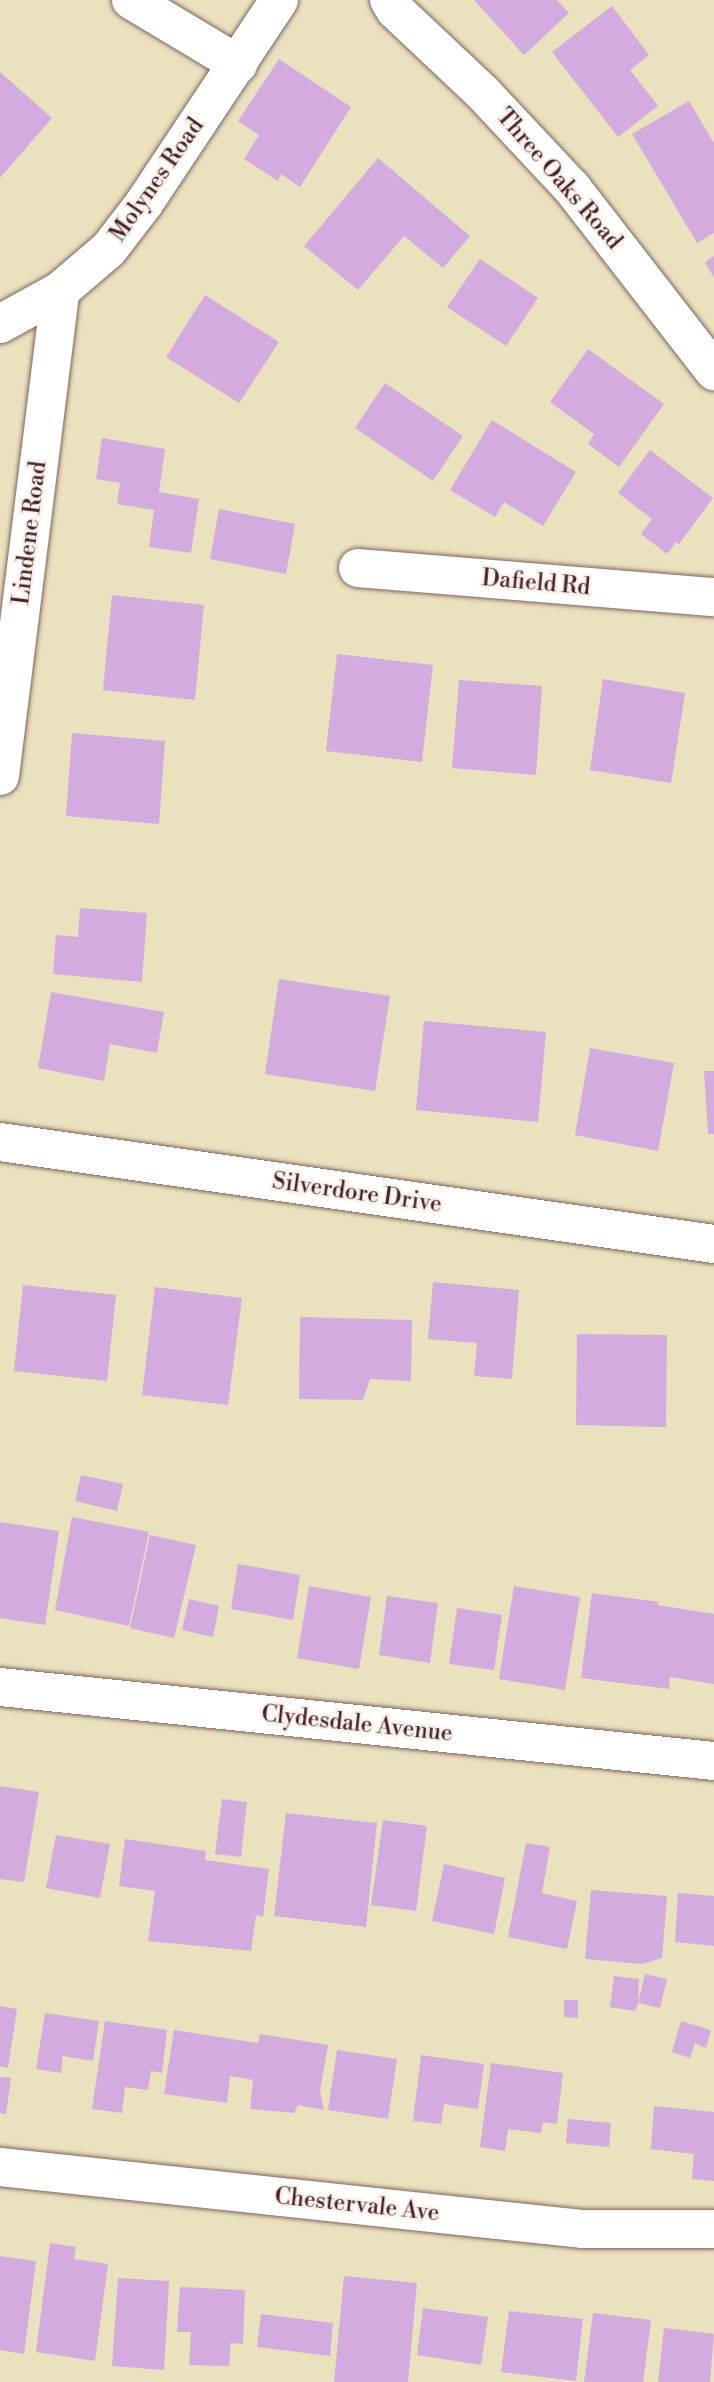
<!DOCTYPE html>
<style>
body{margin:0}
#map{position:relative;width:714px;height:2382px;overflow:hidden;background:#eae1bf;font-family:"Libre Bodoni",serif}
div>[style]{position:absolute}
[style*='--x']{left:calc(var(--x)*1px);top:calc(var(--y)*1px);width:calc(var(--w)*1px);rotate:calc(var(--a)*1deg)}
.building>*{inset:0;background:#d3abde}
.roads{filter:drop-shadow(0 0 2px #82635f) drop-shadow(0 0 2px #82635f)}
.minor>*{height:38px;margin:-19px;padding:0 19px;transform-origin:19px;border-radius:19px;background:#fff}
.secondary>*{height:38px;margin:-19px;padding:0 19px;transform-origin:19px;border-radius:19px;background:#fff}
span{translate:-50% -50%;white-space:nowrap;text-align:center;line-height:1.15;-webkit-text-stroke:5px #f7f3e8;paint-order:stroke}
.street-label{font-size:23px;color:#4a1f2b}
</style>
<div id="map">
<div class="building">
<div style="clip-path:polygon(474px 0,557px 0,569px 13px,524px 55px)"></div>
<div style="clip-path:polygon(612px 6px,649px 55px,630px 70px,658px 106px,618px 137px,552px 52px)"></div>
<div style="clip-path:polygon(279px 59px,351px 107px,300px 187px,281px 174px,278px 181px,244px 159px,259px 135px,238px 121px)"></div>
<div style="clip-path:polygon(0 72px,52px 118px,0 178px)"></div>
<div style="clip-path:polygon(689px 101px,714px 143px,714px 233px,697px 243px,632px 134px)"></div>
<div style="clip-path:polygon(378px 158px,470px 236px,443px 268px,404px 236px,358px 290px,304px 246px)"></div>
<div style="clip-path:polygon(714px 256px,714px 278px,705px 262px)"></div>
<div style="clip-path:polygon(480px 259px,538px 298px,506px 346px,447px 307px)"></div>
<div style="clip-path:polygon(205px 295px,279px 342px,239px 403px,166px 357px)"></div>
<div style="clip-path:polygon(588px 349px,664px 404px,619px 467px,588px 444px,594px 434px,550px 402px)"></div>
<div style="clip-path:polygon(385px 383px,463px 436px,433px 481px,355px 428px)"></div>
<div style="clip-path:polygon(492px 420px,576px 472px,543px 526px,504px 502px,495px 517px,450px 490px)"></div>
<div style="clip-path:polygon(102px 438px,165px 449px,159px 492px,199px 499px,191px 553px,149px 547px,154px 510px,117px 504px,120px 483px,96px 479px)"></div>
<div style="clip-path:polygon(650px 450px,713px 498px,679px 544px,676px 542px,667px 554px,641px 534px,652px 519px,618px 493px)"></div>
<div style="clip-path:polygon(219px 509px,295px 524px,286px 574px,210px 559px)"></div>
<div style="clip-path:polygon(112px 595px,204px 605px,195px 700px,103px 690px)"></div>
<div style="clip-path:polygon(337px 654px,433px 665px,422px 762px,326px 751px)"></div>
<div style="clip-path:polygon(603px 679px,685px 693px,671px 783px,590px 770px)"></div>
<div style="clip-path:polygon(459px 680px,542px 686px,536px 775px,452px 768px)"></div>
<div style="clip-path:polygon(72px 733px,165px 741px,159px 824px,66px 816px)"></div>
<div style="clip-path:polygon(80px 908px,147px 913px,142px 982px,53px 974px,56px 935px,78px 937px)"></div>
<div style="clip-path:polygon(279px 979px,390px 996px,375px 1091px,265px 1074px)"></div>
<div style="clip-path:polygon(51px 992px,164px 1012px,157px 1053px,110px 1044px,104px 1081px,38px 1068px)"></div>
<div style="clip-path:polygon(424px 1021px,546px 1032px,538px 1122px,416px 1110px)"></div>
<div style="clip-path:polygon(590px 1048px,674px 1063px,658px 1151px,575px 1135px)"></div>
<div style="clip-path:polygon(704px 1071px,714px 1071px,714px 1134px,708px 1134px)"></div>
<div style="clip-path:polygon(433px 1282px,519px 1290px,512px 1379px,474px 1376px,477px 1343px,428px 1339px)"></div>
<div style="clip-path:polygon(23px 1285px,116px 1295px,107px 1381px,14px 1371px)"></div>
<div style="clip-path:polygon(155px 1287px,242px 1298px,228px 1405px,142px 1395px)"></div>
<div style="clip-path:polygon(300px 1317px,412px 1320px,411px 1381px,370px 1379px,363px 1400px,299px 1399px)"></div>
<div style="clip-path:polygon(577px 1334px,667px 1335px,666px 1427px,576px 1425px)"></div>
<div style="clip-path:polygon(81px 1475px,123px 1484px,117px 1511px,75px 1501px)"></div>
<div style="clip-path:polygon(72px 1517px,149px 1532px,129px 1626px,55px 1610px)"></div>
<div style="clip-path:polygon(0 1522px,59px 1531px,45px 1625px,0 1618px)"></div>
<div style="clip-path:polygon(150px 1535px,196px 1545px,174px 1638px,130px 1628px)"></div>
<div style="clip-path:polygon(238px 1564px,300px 1575px,293px 1620px,231px 1609px)"></div>
<div style="clip-path:polygon(309px 1586px,371px 1597px,359px 1669px,297px 1658px)"></div>
<div style="clip-path:polygon(514px 1586px,580px 1597px,565px 1690px,499px 1679px)"></div>
<div style="clip-path:polygon(592px 1593px,659px 1602px,657px 1605px,714px 1614px,714px 1684px,670px 1677px,669px 1689px,581px 1678px)"></div>
<div style="clip-path:polygon(387px 1596px,438px 1603px,430px 1663px,379px 1655px)"></div>
<div style="clip-path:polygon(189px 1599px,219px 1606px,213px 1637px,182px 1630px)"></div>
<div style="clip-path:polygon(457px 1608px,502px 1615px,494px 1670px,449px 1664px)"></div>
<div style="clip-path:polygon(0 1786px,39px 1792px,24px 1882px,0 1879px)"></div>
<div style="clip-path:polygon(222px 1799px,247px 1802px,241px 1857px,215px 1854px)"></div>
<div style="clip-path:polygon(286px 1813px,377px 1823px,366px 1927px,274px 1916px)"></div>
<div style="clip-path:polygon(383px 1820px,427px 1826px,416px 1911px,371px 1905px)"></div>
<div style="clip-path:polygon(56px 1835px,110px 1844px,100px 1898px,46px 1888px)"></div>
<div style="clip-path:polygon(125px 1839px,206px 1851px,205px 1860px,269px 1869px,263px 1917px,256px 1915px,251px 1951px,148px 1941px,155px 1891px,119px 1886px)"></div>
<div style="clip-path:polygon(526px 1843px,550px 1847px,542px 1893px,577px 1901px,567px 1949px,508px 1937px)"></div>
<div style="clip-path:polygon(444px 1864px,505px 1878px,494px 1934px,432px 1921px)"></div>
<div style="clip-path:polygon(591px 1890px,667px 1896px,662px 1958px,642px 1964px,585px 1959px)"></div>
<div style="clip-path:polygon(678px 1893px,714px 1896px,714px 1946px,675px 1942px)"></div>
<div style="clip-path:polygon(645px 1974px,667px 1979px,660px 2008px,638px 2003px,635px 2011px,610px 2007px,614px 1976px,639px 1979px,638px 2003px)"></div>
<div style="clip-path:polygon(564px 2000px,578px 2000px,578px 2018px,564px 2017px)"></div>
<div style="clip-path:polygon(0 2006px,17px 2009px,8px 2068px,0 2066px)"></div>
<div style="clip-path:polygon(45px 2013px,99px 2021px,93px 2061px,63px 2056px,61px 2073px,36px 2069px)"></div>
<div style="clip-path:polygon(105px 2021px,167px 2030px,162px 2073px,151px 2071px,148px 2090px,125px 2087px,122px 2113px,92px 2109px)"></div>
<div style="clip-path:polygon(681px 2021px,711px 2030px,706px 2048px,695px 2043px,690px 2058px,672px 2052px)"></div>
<div style="clip-path:polygon(174px 2030px,258px 2043px,260px 2034px,328px 2045px,320px 2091px,324px 2110px,298px 2105px,294px 2113px,250px 2109px,253px 2080px,230px 2076px,227px 2103px,164px 2094px)"></div>
<div style="clip-path:polygon(337px 2050px,397px 2059px,388px 2119px,328px 2110px)"></div>
<div style="clip-path:polygon(421px 2055px,484px 2064px,478px 2109px,444px 2104px,441px 2124px,413px 2121px)"></div>
<div style="clip-path:polygon(491px 2063px,563px 2073px,557px 2124px,543px 2122px,541px 2133px,508px 2129px,505px 2151px,480px 2147px)"></div>
<div style="clip-path:polygon(0 2077px,11px 2078px,6px 2114px,0 2113px)"></div>
<div style="clip-path:polygon(654px 2106px,714px 2112px,714px 2181px,692px 2179px,694px 2154px,651px 2149px)"></div>
<div style="clip-path:polygon(568px 2119px,611px 2123px,609px 2147px,566px 2143px)"></div>
<div style="clip-path:polygon(50px 2243px,76px 2247px,74px 2259px,108px 2264px,95px 2361px,36px 2352px)"></div>
<div style="clip-path:polygon(0 2256px,36px 2261px,24px 2354px,0 2350px)"></div>
<div style="clip-path:polygon(344px 2276px,417px 2283px,408px 2382px,334px 2382px)"></div>
<div style="clip-path:polygon(118px 2278px,169px 2281px,164px 2370px,112px 2366px)"></div>
<div style="clip-path:polygon(180px 2287px,245px 2290px,243px 2344px,231px 2343px,229px 2366px,189px 2365px,191px 2332px,177px 2332px)"></div>
<div style="clip-path:polygon(423px 2308px,488px 2317px,481px 2365px,417px 2355px)"></div>
<div style="clip-path:polygon(509px 2311px,583px 2319px,576px 2381px,501px 2372px)"></div>
<div style="clip-path:polygon(593px 2313px,651px 2320px,643px 2382px,584px 2382px)"></div>
<div style="clip-path:polygon(261px 2314px,333px 2323px,330px 2356px,257px 2347px)"></div>
<div style="clip-path:polygon(664px 2328px,714px 2334px,710px 2382px,658px 2382px)"></div>
</div>
<div class="roads">
<div class="minor">
<div style="--x:131;--y:0;--w:125;--a:30.9"></div>
<div style="--x:389;--y:0;--w:12;--a:59"></div>
<div style="--x:395;--y:10;--w:121;--a:43.3"></div>
<div style="--x:483;--y:93;--w:130;--a:46.9"></div>
<div style="--x:572;--y:188;--w:232;--a:52.2"></div>
<div style="--x:358;--y:568;--w:357;--a:4.7"></div>
<div style="--x:0;--y:776;--w:489;--a:-82.9"></div>
<div style="--x:0;--y:1142;--w:721;--a:8.13"></div>
<div style="--x:0;--y:1687;--w:718;--a:5.92"></div>
<div style="--x:0;--y:2167;--w:585;--a:6.08"></div>
<div style="--x:582;--y:2229;--w:132;--a:0"></div>
</div>
<div class="secondary">
<div style="--x:0;--y:324;--w:68;--a:-28.8"></div>
<div style="--x:60;--y:291;--w:65;--a:-40.6"></div>
<div style="--x:109;--y:249;--w:59;--a:-52.5"></div>
<div style="--x:145;--y:202;--w:242;--a:-56.4"></div>
</div>
</div>
<div class="street-label">
<span style="left:559px;top:179px;rotate:49deg">Three Oaks Road</span>
<span style="left:157px;top:180px;rotate:-55deg">Molynes Road</span>
<span style="left:30px;top:533px;rotate:-83deg">Lindene Road</span>
<span style="left:536px;top:583px;rotate:5deg">Dafield Rd</span>
<span style="left:357px;top:1193px;rotate:8deg">Silverdore Drive</span>
<span style="left:357px;top:1724px;rotate:6deg">Clydesdale Avenue</span>
<span style="left:357px;top:2205px;rotate:6deg">Chestervale Ave</span>
</div>
</div>
